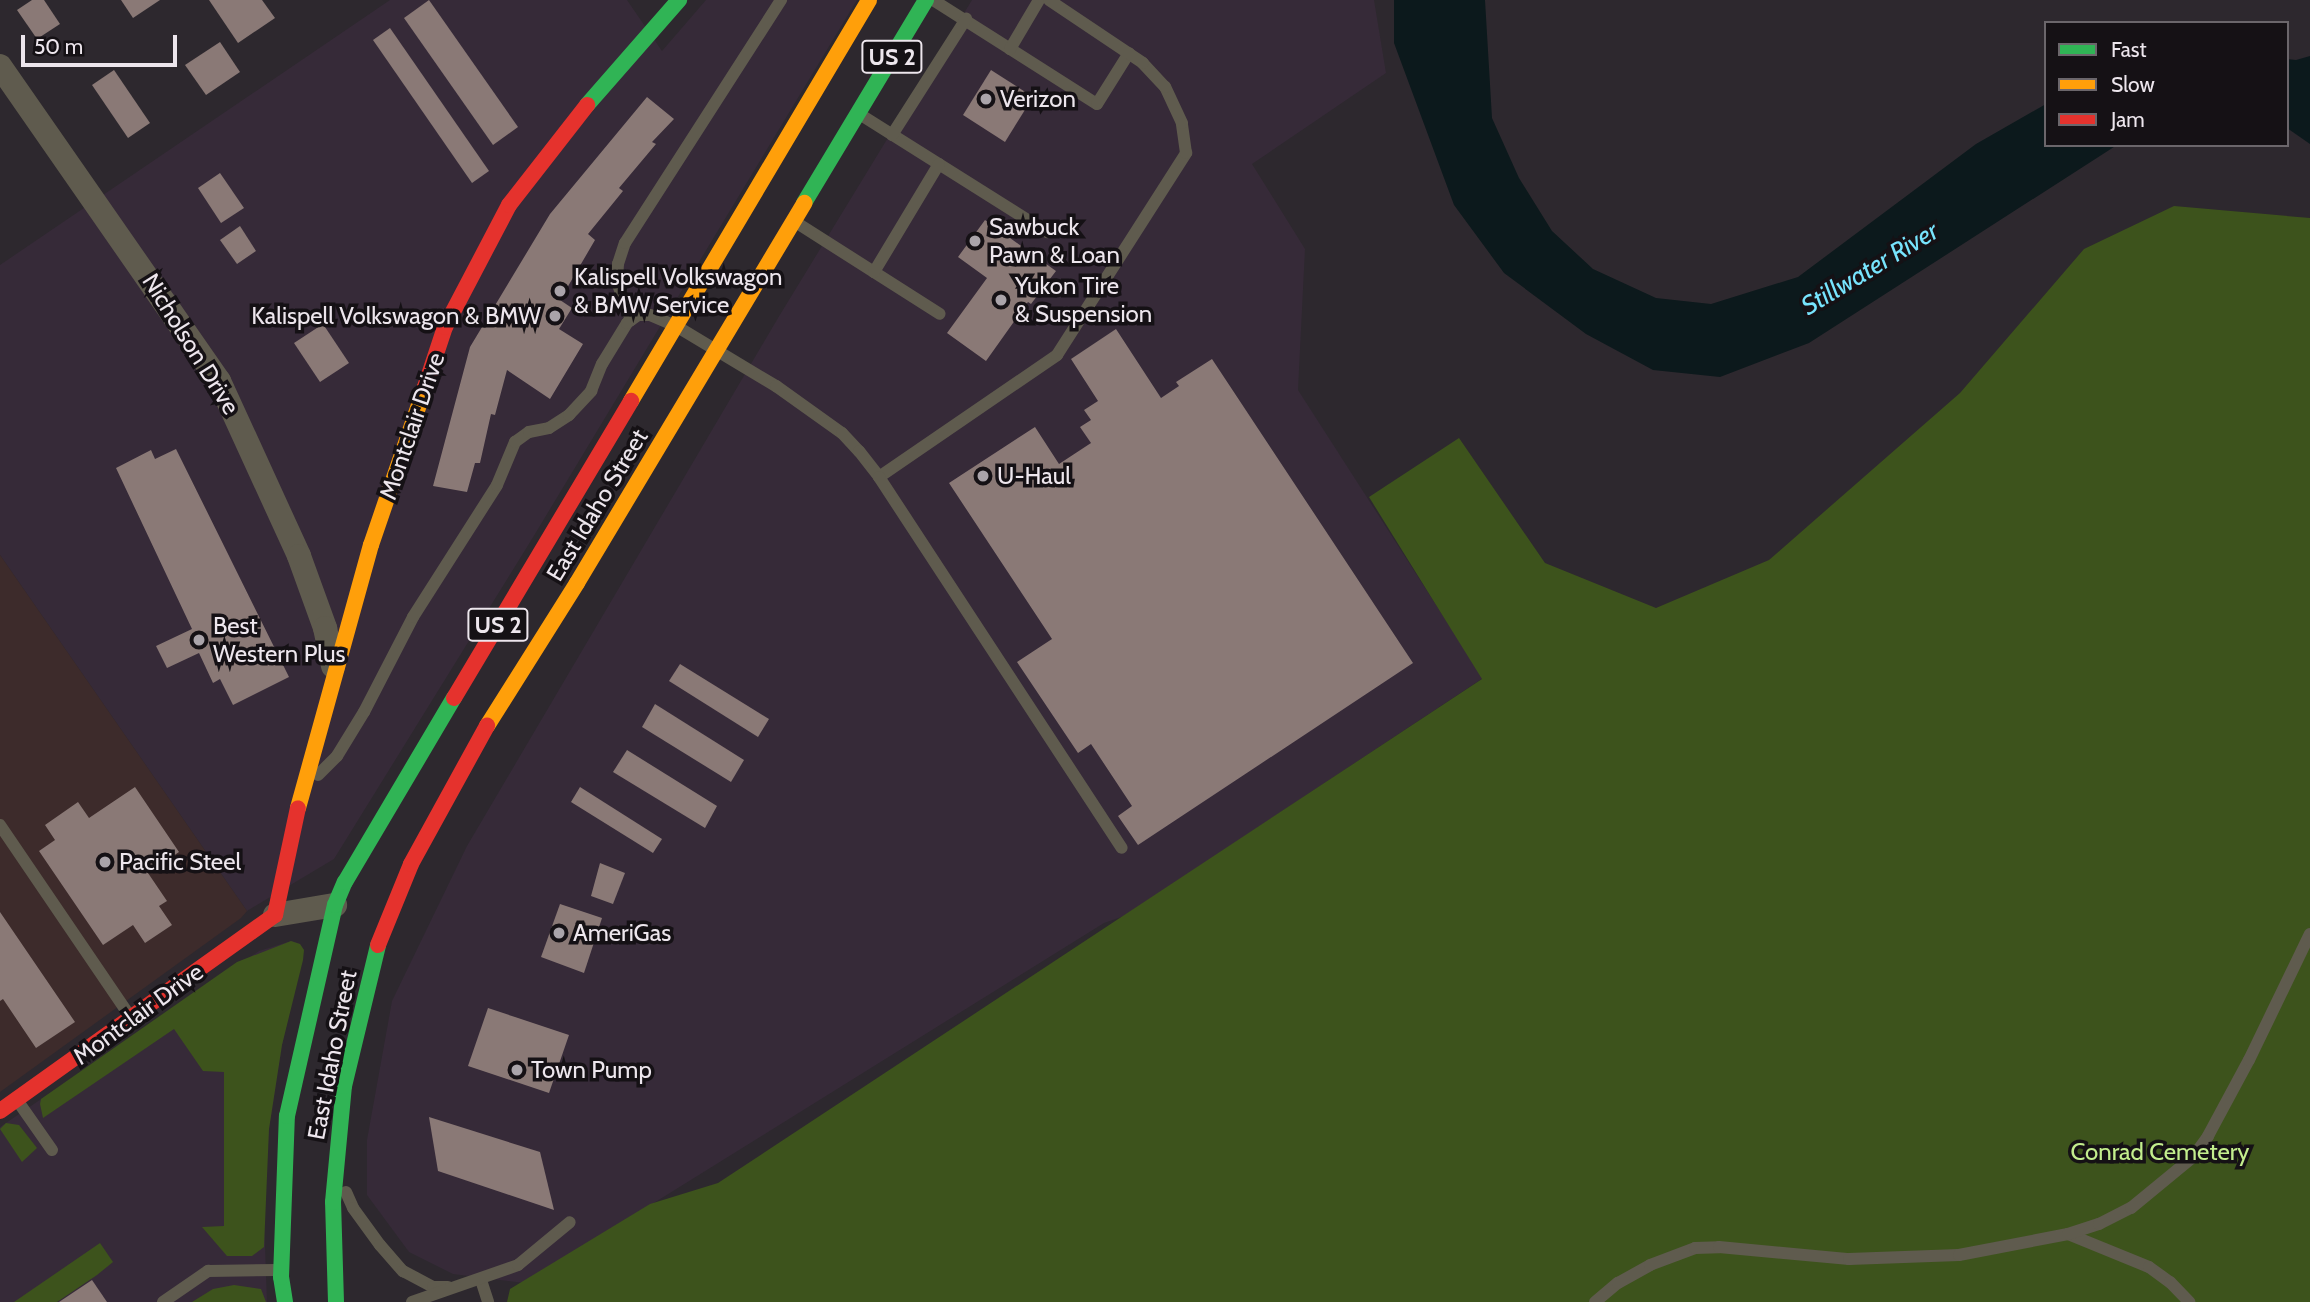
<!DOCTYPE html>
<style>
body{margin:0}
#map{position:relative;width:2310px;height:1302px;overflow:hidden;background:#2d282e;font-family:Cabin,sans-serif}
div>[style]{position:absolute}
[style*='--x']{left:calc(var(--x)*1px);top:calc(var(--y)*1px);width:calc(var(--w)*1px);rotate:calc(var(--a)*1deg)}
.built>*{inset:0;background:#362a38}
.industrial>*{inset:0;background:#3d2b2b}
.green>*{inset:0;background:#3d531c}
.water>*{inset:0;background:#0c191c}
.building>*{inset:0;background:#8a7976}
.lane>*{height:12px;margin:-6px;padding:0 6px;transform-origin:6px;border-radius:6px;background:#5f5b4e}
.street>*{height:24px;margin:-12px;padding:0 12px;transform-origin:12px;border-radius:12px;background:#5f5b4e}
.fast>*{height:16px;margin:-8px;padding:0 8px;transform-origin:8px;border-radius:8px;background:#30b455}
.slow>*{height:16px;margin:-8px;padding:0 8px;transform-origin:8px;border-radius:8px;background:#ff9f0a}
.jam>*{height:16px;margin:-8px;padding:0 8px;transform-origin:8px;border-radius:8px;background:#e5322d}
.dots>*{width:19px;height:19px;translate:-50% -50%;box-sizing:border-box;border:4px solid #151115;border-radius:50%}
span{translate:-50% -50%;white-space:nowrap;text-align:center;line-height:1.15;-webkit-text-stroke:7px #151115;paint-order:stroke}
.shield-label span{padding:2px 5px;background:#151115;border:2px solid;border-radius:5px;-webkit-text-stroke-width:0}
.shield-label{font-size:23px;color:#ede6ed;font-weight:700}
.poi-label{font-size:24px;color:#ede6ed}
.left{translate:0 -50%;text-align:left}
.right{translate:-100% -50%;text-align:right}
.street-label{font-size:24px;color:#ede6ed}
.park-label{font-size:24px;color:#c3ee8d}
.water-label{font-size:26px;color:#77e4fd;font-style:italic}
.legend{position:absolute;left:2044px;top:21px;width:245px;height:126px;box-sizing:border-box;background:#151115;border:2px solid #6b666b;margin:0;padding:9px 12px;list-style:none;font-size:21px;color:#ede6ed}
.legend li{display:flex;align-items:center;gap:14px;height:35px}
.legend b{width:35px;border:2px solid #6b666b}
.scale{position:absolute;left:21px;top:35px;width:156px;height:32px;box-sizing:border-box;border:4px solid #ede6ed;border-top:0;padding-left:9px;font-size:21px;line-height:24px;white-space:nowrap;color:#ede6ed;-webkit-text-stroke:5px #151115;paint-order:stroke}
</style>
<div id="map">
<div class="built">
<div style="clip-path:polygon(390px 0,627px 0,662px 51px,706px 0,857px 0,535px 534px,334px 859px,247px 911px,0 555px,0 265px)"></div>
<div style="clip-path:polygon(972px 0,1374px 0,1386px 73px,1252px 164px,1305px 249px,1298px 390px,1483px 678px,1124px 916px,1104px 923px,525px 1283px,453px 1274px,409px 1252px,367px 1195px,367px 1140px,392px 1001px,467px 846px,778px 318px)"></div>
<div style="clip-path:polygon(291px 941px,300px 944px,304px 950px,282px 1045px,269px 1129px,264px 1216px,267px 1302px,0 1302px,0 1127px,259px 951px)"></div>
</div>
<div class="industrial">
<div style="clip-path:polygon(0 555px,247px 911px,241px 918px,0 1092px)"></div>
</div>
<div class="green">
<div style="clip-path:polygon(2174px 206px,2310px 218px,2310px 1302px,507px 1302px,510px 1289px,650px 1204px,718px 1183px,1482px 679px,1369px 497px,1459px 438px,1545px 563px,1656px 608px,1769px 560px,1960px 393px,2084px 249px)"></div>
<div style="clip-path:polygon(291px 941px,300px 944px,304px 950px,303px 960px,282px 1045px,269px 1129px,264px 1247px,252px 1256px,227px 1256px,202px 1227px,224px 1226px,224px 1072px,203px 1071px,174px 1029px,43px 1118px,40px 1104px,41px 1099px,237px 962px)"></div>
<div style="clip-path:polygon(6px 1123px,19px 1125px,37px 1148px,22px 1162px,0 1129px)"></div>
<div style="clip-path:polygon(100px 1243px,113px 1262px,97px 1275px,57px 1302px,14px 1302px)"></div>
<div style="clip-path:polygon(234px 1285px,261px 1289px,266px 1302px,192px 1302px,213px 1289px)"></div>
</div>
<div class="water">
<div style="clip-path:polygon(1394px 0,1485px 0,1492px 118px,1519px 178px,1552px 231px,1593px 269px,1656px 298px,1711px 304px,1798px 277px,1976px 144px,2046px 104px,2046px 145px,2117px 145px,1809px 343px,1720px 377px,1653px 370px,1586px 334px,1504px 273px,1454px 205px,1394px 43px)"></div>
<div style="clip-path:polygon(2310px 56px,2310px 144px,2287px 128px,2287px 59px,2296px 60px)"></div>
</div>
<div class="building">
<div style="clip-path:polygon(32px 0,44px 0,60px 24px,37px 39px,17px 10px)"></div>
<div style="clip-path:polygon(121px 0,160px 0,133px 18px)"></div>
<div style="clip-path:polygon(209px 0,262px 0,275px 18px,238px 43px)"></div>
<div style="clip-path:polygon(429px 0,518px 127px,493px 145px,404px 18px)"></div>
<div style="clip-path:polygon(390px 28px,489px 171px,472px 183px,373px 40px)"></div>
<div style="clip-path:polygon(220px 42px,240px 72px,206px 95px,185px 65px)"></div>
<div style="clip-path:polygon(114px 70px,150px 123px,128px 138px,92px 85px)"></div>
<div style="clip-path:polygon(991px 70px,1033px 97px,1005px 142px,963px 115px)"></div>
<div style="clip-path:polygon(647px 97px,674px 119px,652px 142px,656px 144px,619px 188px,623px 191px,588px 234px,595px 240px,560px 300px,572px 308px,559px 329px,583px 344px,550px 399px,507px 370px,495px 415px,491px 414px,480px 463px,475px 463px,467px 492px,433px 486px,470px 347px,550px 214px)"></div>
<div style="clip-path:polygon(220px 173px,244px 208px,221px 223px,198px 188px)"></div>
<div style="clip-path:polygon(985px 220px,1056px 271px,1031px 304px,1028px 302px,986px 361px,947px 333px,987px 278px,958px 257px)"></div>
<div style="clip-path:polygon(240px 226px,256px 251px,237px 264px,220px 240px)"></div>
<div style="clip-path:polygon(323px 324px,349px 363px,320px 382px,294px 343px)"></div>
<div style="clip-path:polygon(1116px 329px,1161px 398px,1179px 386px,1176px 382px,1212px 359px,1413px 663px,1138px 845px,1118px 816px,1132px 806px,1091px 744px,1078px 753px,1017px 662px,1052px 639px,949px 483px,1035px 427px,1059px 464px,1091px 443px,1080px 427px,1091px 420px,1084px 410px,1098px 401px,1071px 359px)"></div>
<div style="clip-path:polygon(176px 449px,289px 677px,233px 705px,220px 679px,213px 683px,199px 653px,167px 668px,156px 646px,192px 629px,116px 468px,151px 450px,155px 459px)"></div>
<div style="clip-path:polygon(680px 664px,769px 719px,758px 737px,669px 681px)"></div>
<div style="clip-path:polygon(655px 704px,744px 760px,731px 782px,642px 727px)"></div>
<div style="clip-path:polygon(627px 750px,717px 806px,705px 828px,613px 772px)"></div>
<div style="clip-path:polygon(135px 787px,179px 852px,148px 873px,167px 901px,159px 906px,172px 925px,145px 943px,133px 925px,103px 945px,39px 851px,55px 840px,45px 825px,78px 802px,89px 818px)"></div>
<div style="clip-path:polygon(580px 787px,662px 839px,653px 853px,571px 802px)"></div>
<div style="clip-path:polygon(600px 863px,625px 873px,613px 904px,591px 896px)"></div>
<div style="clip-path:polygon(560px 904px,602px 918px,584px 973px,541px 957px)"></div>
<div style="clip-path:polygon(0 912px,75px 1022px,36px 1048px,3px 999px,0 1001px)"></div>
<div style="clip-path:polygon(488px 1008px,569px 1035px,549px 1093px,468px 1066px)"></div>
<div style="clip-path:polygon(429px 1117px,540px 1152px,554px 1210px,438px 1171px)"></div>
<div style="clip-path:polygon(92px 1280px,107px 1302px,59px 1302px)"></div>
</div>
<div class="lane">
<div style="--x:933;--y:0;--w:194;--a:32.4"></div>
<div style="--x:1097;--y:104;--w:60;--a:-57.9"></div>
<div style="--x:1010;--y:49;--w:57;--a:-59.4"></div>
<div style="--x:861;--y:115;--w:220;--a:32.2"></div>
<div style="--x:892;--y:135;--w:138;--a:-57.5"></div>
<div style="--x:797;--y:223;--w:169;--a:32.5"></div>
<div style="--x:874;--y:272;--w:126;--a:-59"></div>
<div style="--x:631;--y:320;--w:40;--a:-110.2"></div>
<div style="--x:617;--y:282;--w:18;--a:-87"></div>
<div style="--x:618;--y:264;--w:22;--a:-72"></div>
<div style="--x:625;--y:243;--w:289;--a:-57.3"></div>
<div style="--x:879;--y:477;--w:216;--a:-34.4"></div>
<div style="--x:1057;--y:355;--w:240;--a:-57.4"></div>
<div style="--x:1186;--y:153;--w:30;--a:-98"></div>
<div style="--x:1182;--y:123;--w:40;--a:-115"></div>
<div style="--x:1165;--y:87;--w:33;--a:-133"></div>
<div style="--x:1143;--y:63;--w:113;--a:-146.2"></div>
<div style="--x:318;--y:775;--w:27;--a:-45"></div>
<div style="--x:337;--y:756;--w:52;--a:-58.5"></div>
<div style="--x:364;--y:712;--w:107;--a:-62.7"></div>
<div style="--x:413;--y:617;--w:156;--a:-57.5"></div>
<div style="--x:497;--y:485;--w:47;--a:-67.3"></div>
<div style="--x:515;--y:442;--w:17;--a:-36"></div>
<div style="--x:529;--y:432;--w:20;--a:-11"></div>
<div style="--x:549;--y:428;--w:24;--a:-33"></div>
<div style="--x:569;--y:415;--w:33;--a:-47"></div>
<div style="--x:591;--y:391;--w:29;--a:-68"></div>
<div style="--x:602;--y:364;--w:48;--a:-58.6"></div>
<div style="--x:627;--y:323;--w:14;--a:-36"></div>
<div style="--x:638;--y:315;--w:12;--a:0"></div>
<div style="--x:650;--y:315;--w:28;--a:23"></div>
<div style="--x:676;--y:326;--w:117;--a:31"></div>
<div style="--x:776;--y:386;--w:81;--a:35.5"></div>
<div style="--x:842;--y:433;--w:25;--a:47"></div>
<div style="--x:859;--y:451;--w:33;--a:52"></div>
<div style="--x:879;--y:477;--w:443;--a:56.8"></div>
<div style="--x:0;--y:825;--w:231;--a:55.8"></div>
<div style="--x:17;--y:1100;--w:61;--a:55"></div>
<div style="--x:346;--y:1192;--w:17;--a:66"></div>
<div style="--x:353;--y:1208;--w:46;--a:53.9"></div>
<div style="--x:380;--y:1245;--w:35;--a:49"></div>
<div style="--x:403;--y:1271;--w:34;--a:28"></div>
<div style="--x:433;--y:1287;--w:15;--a:0"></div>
<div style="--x:2068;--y:1234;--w:87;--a:22.2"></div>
<div style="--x:2149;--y:1267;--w:26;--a:36"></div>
<div style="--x:2170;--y:1282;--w:28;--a:46"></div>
<div style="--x:481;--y:1280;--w:23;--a:72"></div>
<div style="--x:163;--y:1302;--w:55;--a:-34.6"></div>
<div style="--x:208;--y:1271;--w:70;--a:-0.8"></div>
<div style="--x:412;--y:1302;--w:112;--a:-19.2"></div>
<div style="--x:518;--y:1265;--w:67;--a:-39.6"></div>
<div style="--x:1595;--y:1302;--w:30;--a:-40"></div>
<div style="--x:1618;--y:1283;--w:37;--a:-29"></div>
<div style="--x:1650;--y:1265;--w:48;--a:-20.7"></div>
<div style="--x:1695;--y:1248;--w:24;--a:-2"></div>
<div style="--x:1719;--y:1247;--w:131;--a:5.3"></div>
<div style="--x:1849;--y:1259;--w:110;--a:-2.1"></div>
<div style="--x:1959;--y:1255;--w:111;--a:-10.9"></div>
<div style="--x:2068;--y:1234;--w:33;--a:-18"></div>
<div style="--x:2099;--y:1224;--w:36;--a:-27"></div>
<div style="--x:2131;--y:1208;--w:80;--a:-39.4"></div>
<div style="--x:2193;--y:1157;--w:26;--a:-54"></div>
<div style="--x:2208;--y:1136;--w:86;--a:-61.7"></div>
<div style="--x:2249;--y:1060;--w:140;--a:-64.2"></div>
</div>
<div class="street">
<div style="--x:0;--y:66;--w:384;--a:55.2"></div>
<div style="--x:219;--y:381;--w:192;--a:65.4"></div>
<div style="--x:299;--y:556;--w:77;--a:70.1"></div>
<div style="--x:325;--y:628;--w:39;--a:78"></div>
<div style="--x:275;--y:915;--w:61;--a:-9.5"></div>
</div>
<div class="fast">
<div style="--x:587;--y:105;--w:140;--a:-48.8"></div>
<div style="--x:804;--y:203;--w:237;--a:-59"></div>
<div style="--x:285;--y:1302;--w:25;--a:-99"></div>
<div style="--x:281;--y:1277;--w:161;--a:-87.9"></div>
<div style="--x:287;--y:1116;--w:216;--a:-77.2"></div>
<div style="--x:335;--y:905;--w:25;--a:-67"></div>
<div style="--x:345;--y:882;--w:214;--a:-59.4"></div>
<div style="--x:336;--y:1302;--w:100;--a:-91.7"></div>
<div style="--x:333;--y:1202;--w:117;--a:-84.6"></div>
<div style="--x:344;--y:1086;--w:145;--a:-76.4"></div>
</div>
<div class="slow">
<div style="--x:631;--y:401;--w:466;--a:-59.3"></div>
<div style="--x:487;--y:726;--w:169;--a:-57.8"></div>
<div style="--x:577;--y:583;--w:443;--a:-59.1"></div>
<div style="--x:298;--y:808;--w:273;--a:-74.5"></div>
<div style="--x:371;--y:545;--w:167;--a:-71.1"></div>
</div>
<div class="jam">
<div style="--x:425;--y:387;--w:63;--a:-71.6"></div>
<div style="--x:445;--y:327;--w:138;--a:-62.3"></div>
<div style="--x:509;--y:205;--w:127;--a:-52"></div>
<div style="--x:454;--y:698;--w:346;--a:-59.2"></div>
<div style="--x:378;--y:945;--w:87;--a:-67.8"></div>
<div style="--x:411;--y:864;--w:158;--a:-61.2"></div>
<div style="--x:0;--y:1111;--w:338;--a:-35.5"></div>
<div style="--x:275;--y:915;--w:109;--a:-77.9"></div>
</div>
<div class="dots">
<div style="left:986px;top:99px;background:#aaa4aa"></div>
<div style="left:975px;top:241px;background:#aaa4aa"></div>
<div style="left:560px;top:291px;background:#aaa4aa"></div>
<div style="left:1001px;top:300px;background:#aaa4aa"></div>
<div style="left:555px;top:316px;background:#aaa4aa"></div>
<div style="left:983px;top:476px;background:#aaa4aa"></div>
<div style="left:199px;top:640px;background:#aaa4aa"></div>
<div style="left:105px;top:862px;background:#aaa4aa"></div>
<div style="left:559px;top:933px;background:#aaa4aa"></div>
<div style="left:517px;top:1070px;background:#aaa4aa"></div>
</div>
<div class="shield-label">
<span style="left:892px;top:57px">US 2</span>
<span style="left:498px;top:625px">US 2</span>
</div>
<div class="poi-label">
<span class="left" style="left:1000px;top:99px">Verizon</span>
<span class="left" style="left:989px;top:241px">Sawbuck<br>Pawn &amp; Loan</span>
<span class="left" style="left:574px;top:291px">Kalispell Volkswagon<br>&amp; BMW Service</span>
<span class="left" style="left:1015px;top:300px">Yukon Tire<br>&amp; Suspension</span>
<span class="right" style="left:541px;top:316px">Kalispell Volkswagon &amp; BMW</span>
<span class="left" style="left:997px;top:476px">U-Haul</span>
<span class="left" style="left:213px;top:640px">Best<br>Western Plus</span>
<span class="left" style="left:119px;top:862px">Pacific Steel</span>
<span class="left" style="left:573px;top:933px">AmeriGas</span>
<span class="left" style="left:531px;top:1070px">Town Pump</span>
</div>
<div class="street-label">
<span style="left:191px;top:344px;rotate:58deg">Nicholson Drive</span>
<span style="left:412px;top:426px;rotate:-71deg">Montclair Drive</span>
<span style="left:597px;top:505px;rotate:-59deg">East Idaho Street</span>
<span style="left:138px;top:1014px;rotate:-36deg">Montclair Drive</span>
<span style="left:332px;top:1055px;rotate:-79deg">East Idaho Street</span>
</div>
<div class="park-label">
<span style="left:2160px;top:1152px">Conrad Cemetery</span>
</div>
<div class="water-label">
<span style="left:1870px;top:269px;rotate:-31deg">Stillwater River</span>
</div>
<ul class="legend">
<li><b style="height:9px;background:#30b455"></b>Fast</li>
<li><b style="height:9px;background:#ff9f0a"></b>Slow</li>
<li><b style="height:9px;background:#e5322d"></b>Jam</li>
</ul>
<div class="scale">50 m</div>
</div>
